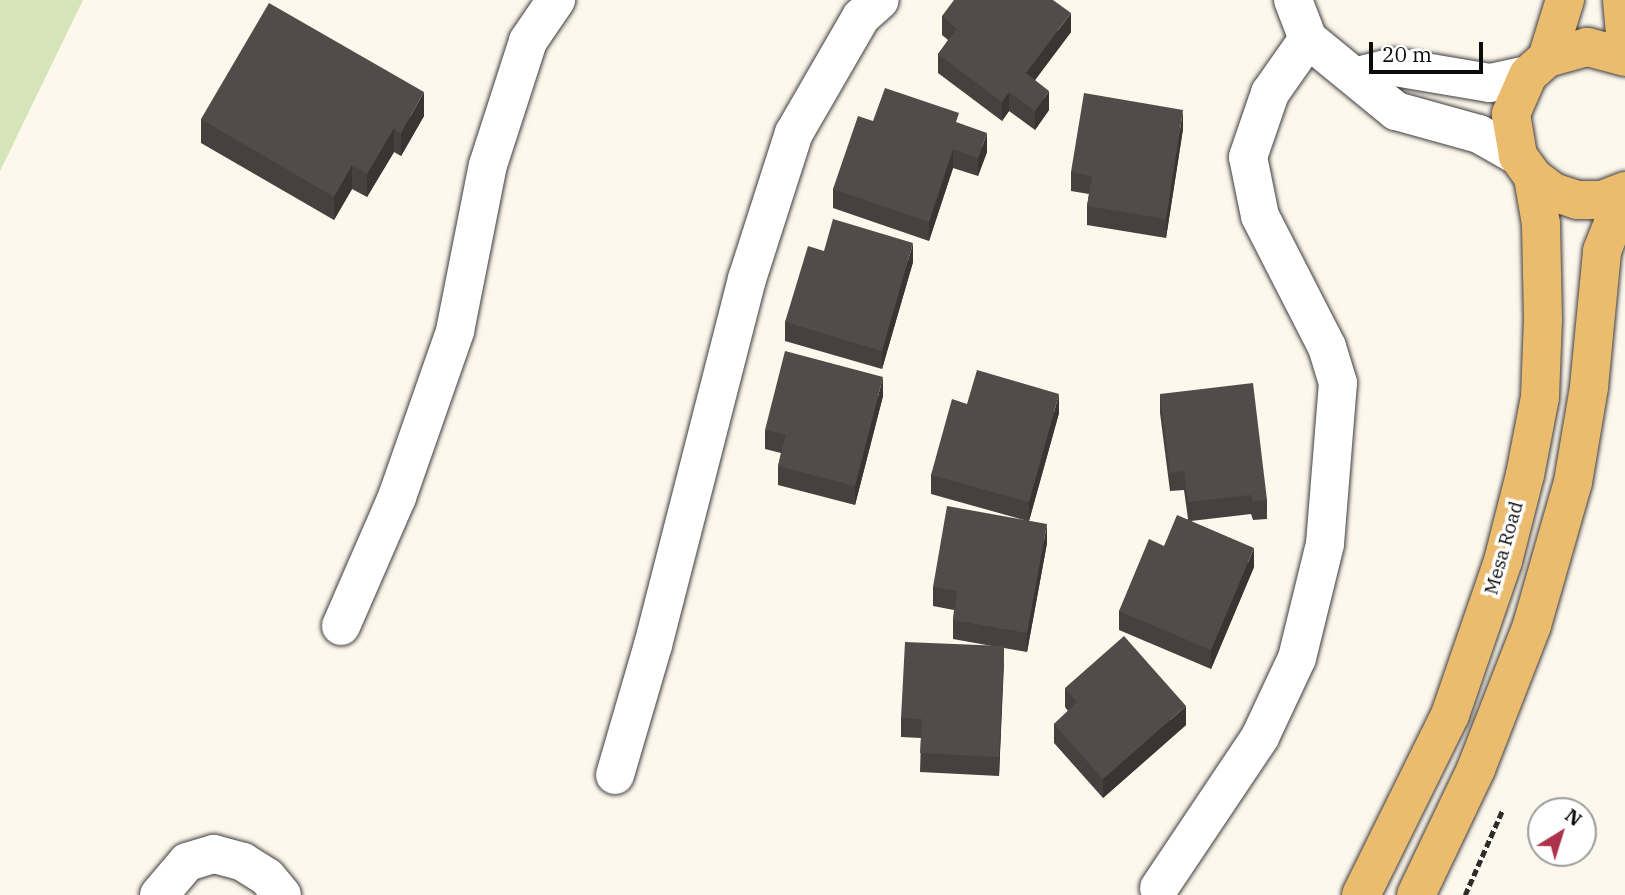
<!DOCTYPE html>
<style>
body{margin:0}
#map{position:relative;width:1625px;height:895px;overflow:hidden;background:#fdf7ec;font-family:"IBM Plex Serif",serif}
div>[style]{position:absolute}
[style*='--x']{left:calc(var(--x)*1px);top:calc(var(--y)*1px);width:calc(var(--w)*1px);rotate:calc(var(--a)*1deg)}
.green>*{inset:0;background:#d5e4b9}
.path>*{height:4.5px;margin-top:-2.25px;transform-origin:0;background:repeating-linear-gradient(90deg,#2d2d2d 0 7px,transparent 0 10.5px)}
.roads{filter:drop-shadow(0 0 2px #3e3e3e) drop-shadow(0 0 2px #3e3e3e)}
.minor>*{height:38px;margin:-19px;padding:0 19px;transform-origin:19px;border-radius:19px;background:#fff}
.major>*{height:38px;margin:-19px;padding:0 19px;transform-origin:19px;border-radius:19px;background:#ebbb6e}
.wall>*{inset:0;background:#47403f}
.shaded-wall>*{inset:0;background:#3a3433}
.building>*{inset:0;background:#534b49}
span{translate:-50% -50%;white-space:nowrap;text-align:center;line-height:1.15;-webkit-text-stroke:7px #fff;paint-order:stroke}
.street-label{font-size:19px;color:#0b0b0b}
.north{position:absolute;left:1527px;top:797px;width:70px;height:70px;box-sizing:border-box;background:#fff;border:2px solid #9d9d9d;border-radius:50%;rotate:38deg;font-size:19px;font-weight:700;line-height:28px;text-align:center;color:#0b0b0b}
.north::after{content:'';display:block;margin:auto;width:24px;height:32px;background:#ad3249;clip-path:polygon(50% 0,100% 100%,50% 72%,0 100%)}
.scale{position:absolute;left:1369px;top:42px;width:114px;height:32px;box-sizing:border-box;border:4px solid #0b0b0b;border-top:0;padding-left:9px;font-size:21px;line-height:24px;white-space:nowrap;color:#0b0b0b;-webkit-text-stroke:5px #fff;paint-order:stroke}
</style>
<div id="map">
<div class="green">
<div style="clip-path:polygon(0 0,83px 0,0 171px)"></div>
</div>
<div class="path">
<div style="--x:1465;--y:895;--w:94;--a:-66.2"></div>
</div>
<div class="roads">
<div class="minor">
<div style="--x:1293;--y:0;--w:42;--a:69"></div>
<div style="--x:1308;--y:39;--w:114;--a:39.3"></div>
<div style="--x:1396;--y:111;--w:86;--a:15.5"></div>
<div style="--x:1479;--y:134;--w:45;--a:29.4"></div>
<div style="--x:1358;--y:76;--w:38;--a:-14"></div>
<div style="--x:1395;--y:67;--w:96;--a:9.6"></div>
<div style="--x:1490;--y:83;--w:39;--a:-12"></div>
<div style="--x:341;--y:626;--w:141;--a:-66.5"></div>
<div style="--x:397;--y:497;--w:176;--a:-70.7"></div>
<div style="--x:455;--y:331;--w:169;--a:-78.8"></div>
<div style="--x:488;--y:165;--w:130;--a:-72.1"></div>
<div style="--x:528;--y:41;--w:50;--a:-55.7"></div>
<div style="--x:615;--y:775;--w:135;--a:-73.7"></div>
<div style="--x:653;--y:645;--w:378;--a:-75.6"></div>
<div style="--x:747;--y:279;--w:153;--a:-72.2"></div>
<div style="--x:794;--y:133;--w:134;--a:-60"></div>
<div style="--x:861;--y:17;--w:25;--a:-42"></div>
<div style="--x:1159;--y:888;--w:182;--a:-56.2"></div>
<div style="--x:1260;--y:737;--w:87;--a:-64.9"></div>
<div style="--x:1297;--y:658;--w:117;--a:-76.2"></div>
<div style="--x:1325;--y:544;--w:162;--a:-85.4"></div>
<div style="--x:1338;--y:383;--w:38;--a:-107"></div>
<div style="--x:1327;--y:347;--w:147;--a:-117.1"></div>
<div style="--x:1260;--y:216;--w:60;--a:-101.5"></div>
<div style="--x:1248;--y:157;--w:68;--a:-71"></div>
<div style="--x:1270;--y:93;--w:66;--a:-54.9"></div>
<div style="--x:159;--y:895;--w:43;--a:-49.7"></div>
<div style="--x:187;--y:862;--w:28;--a:-17"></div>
<div style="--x:214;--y:854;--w:30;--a:15"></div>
<div style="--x:243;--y:862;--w:28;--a:32"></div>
<div style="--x:267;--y:877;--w:23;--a:50"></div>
</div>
<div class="major">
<div style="--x:1622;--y:0;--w:34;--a:85"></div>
<div style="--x:1625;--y:57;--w:39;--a:-165"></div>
<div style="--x:1587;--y:47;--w:41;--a:164.6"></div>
<div style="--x:1547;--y:58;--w:25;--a:138"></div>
<div style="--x:1528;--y:75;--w:43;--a:113.6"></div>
<div style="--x:1511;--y:114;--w:43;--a:80.5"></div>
<div style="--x:1518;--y:156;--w:26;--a:54"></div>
<div style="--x:1533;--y:177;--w:25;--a:37"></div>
<div style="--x:1553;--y:192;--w:25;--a:18"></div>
<div style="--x:1577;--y:200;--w:25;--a:0"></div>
<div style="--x:1602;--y:200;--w:25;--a:-21"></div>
<div style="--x:1547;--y:58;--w:61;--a:-72.8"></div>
<div style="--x:1361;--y:895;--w:201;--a:-63.7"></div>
<div style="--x:1450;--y:715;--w:163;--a:-71"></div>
<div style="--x:1503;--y:561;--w:89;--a:-75.7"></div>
<div style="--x:1525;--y:475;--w:79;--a:-79.1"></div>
<div style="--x:1540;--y:397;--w:77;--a:-87.8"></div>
<div style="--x:1543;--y:320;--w:96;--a:-91.2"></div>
<div style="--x:1541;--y:224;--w:48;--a:-99.7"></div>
<div style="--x:1416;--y:895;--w:140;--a:-64.5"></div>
<div style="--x:1476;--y:769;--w:155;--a:-68.7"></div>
<div style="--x:1532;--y:625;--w:149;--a:-74"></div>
<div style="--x:1573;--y:482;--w:96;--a:-80.4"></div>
<div style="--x:1589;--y:387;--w:137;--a:-84.5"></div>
<div style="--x:1602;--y:251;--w:62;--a:-68.4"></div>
</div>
</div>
<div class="wall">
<div style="clip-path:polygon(942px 16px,1071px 32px,1035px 80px,1049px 110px,1035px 130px,1009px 111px,1002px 121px,938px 73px,938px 54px,948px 40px,942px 35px)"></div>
<div style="clip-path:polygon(424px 116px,401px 156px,394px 152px,367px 197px,352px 189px,334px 220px,201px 143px,201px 119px)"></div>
<div style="clip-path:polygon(873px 121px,959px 123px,987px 152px,978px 176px,953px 168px,929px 241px,833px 208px,833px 189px)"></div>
<div style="clip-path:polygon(1183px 129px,1166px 238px,1087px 225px,1087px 206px,1089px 194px,1071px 191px,1071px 172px)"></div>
<div style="clip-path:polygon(824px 251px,913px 262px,882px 369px,785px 341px,785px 322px)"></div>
<div style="clip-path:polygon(1160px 394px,1267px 500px,1267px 519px,1253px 520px,1251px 514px,1191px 521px,1254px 567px,1211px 669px,1119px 630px,1119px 611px,1164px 546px,1188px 519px,1184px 490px,1170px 491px,1160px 413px)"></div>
<div style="clip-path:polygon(883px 396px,855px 505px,778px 485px,778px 466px,781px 453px,765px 449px,765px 430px)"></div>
<div style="clip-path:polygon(967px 404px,1059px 413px,1029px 521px,1047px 543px,1027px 652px,1004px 648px,999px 776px,920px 772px,921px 738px,901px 737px,901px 718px,992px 646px,953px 639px,953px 620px,954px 610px,933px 606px,933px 587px,1024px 520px,931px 494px,931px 475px)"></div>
<div style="clip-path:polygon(1065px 688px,1186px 725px,1103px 798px,1054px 743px,1054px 724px,1068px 711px,1065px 707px)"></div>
</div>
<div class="shaded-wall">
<div style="clip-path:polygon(1071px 13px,1071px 32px,1026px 92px,1026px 73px)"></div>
<div style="clip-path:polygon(1049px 91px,1049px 110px,1035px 130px,1035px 111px)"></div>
<div style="clip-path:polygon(424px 92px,424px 116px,401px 156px,401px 133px)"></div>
<div style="clip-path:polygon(1009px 92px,1009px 111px,1002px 121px,1002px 102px)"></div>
<div style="clip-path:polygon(1183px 110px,1183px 129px,1166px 238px,1166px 219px)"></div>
<div style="clip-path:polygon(394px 128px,394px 152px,367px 197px,367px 174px)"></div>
<div style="clip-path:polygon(987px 133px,987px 152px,978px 176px,978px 158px)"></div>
<div style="clip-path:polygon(953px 149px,953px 168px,929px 241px,929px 222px)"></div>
<div style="clip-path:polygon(352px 165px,352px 189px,334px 220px,334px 197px)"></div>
<div style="clip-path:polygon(913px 243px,913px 262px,882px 369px,882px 351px)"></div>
<div style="clip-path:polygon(883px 377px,883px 396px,855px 505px,855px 486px)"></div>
<div style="clip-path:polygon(1059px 394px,1059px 413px,1029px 521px,1029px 502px)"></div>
<div style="clip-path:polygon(1047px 524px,1047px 543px,1027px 652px,1027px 633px)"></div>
<div style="clip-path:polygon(1254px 548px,1254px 567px,1211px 669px,1211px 650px)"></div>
<div style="clip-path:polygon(1004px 646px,1004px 665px,999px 776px,999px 757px)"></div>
<div style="clip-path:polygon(1186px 706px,1186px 725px,1103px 798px,1103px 779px)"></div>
</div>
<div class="building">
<div style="clip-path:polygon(954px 0,1053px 0,1071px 13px,1026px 73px,1049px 91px,1035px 111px,1009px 92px,1002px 102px,938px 54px,957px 29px,942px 16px)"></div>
<div style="clip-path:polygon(269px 3px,424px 92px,401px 133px,394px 128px,367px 174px,352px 165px,334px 197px,201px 119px)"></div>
<div style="clip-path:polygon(885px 88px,959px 113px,956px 122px,987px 133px,978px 158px,953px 149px,929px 222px,833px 189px,858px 116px,873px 121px)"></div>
<div style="clip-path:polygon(1084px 93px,1183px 110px,1166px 219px,1087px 206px,1092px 176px,1071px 172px)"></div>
<div style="clip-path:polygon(833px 219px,913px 243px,882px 351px,785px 322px,808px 246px,824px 251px)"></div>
<div style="clip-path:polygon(785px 351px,883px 377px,855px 486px,778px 466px,786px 435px,765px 430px)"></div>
<div style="clip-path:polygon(977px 370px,1059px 394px,1029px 502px,931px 475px,952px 399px,967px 404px)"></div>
<div style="clip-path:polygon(1253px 383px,1267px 500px,1253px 501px,1251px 495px,1188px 502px,1184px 471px,1170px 473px,1160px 394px)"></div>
<div style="clip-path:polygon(947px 506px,1047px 524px,1027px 633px,953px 620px,957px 591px,933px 587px)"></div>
<div style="clip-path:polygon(1177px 515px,1254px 548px,1211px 650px,1119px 611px,1149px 539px,1164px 546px)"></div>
<div style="clip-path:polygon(1124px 636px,1186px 706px,1103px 779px,1054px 724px,1077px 702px,1065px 688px)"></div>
<div style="clip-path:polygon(905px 642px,1004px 646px,999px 757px,920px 753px,922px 719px,901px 718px)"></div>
</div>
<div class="street-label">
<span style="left:1504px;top:548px;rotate:-74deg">Mesa Road</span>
</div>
<div class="north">N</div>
<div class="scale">20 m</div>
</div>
